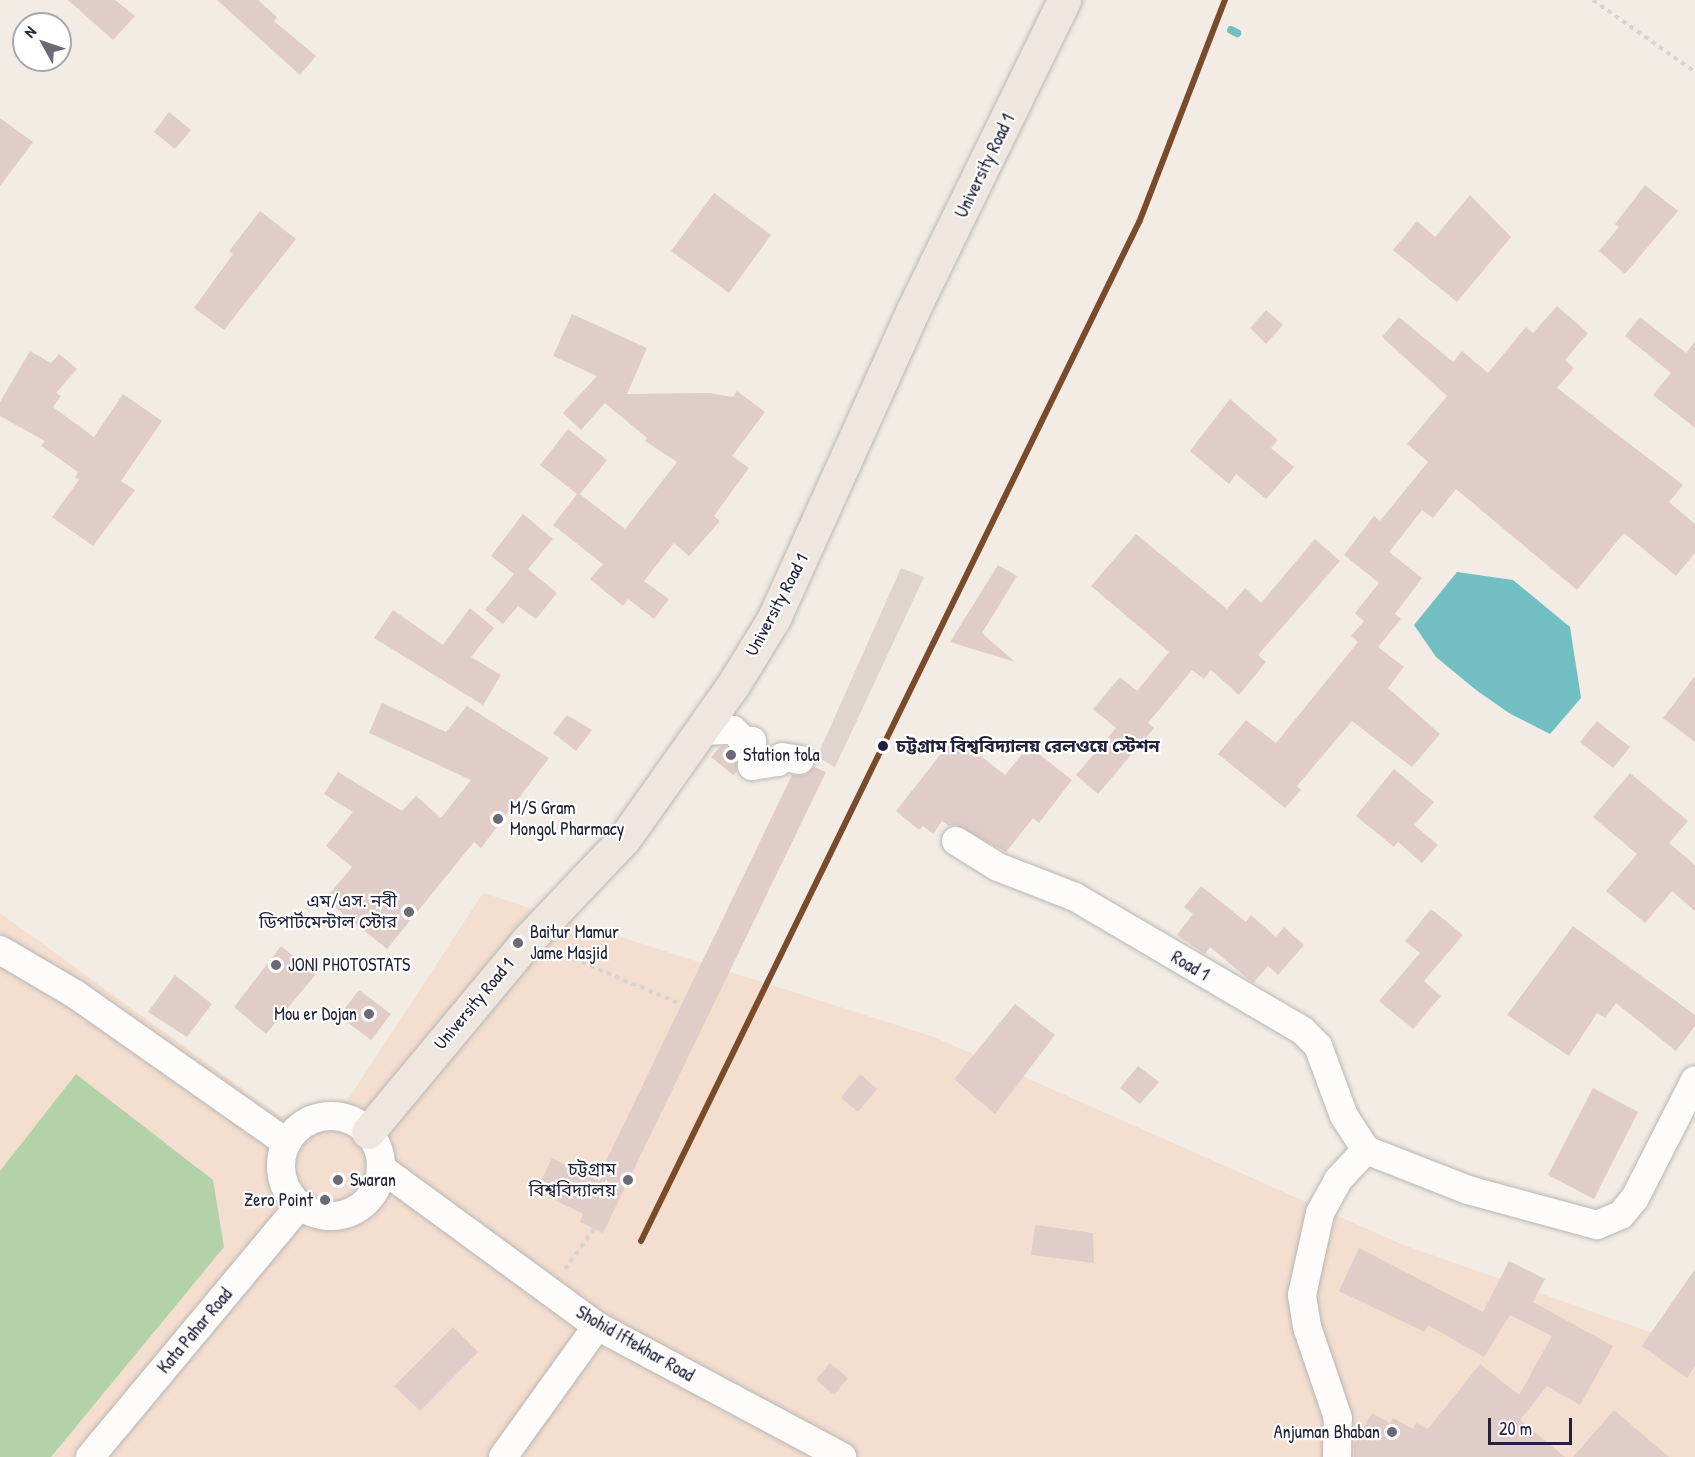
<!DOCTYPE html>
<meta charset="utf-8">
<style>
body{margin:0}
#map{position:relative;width:1695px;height:1457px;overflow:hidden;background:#f2ece4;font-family:"Patrick Hand","Noto Sans Bengali",sans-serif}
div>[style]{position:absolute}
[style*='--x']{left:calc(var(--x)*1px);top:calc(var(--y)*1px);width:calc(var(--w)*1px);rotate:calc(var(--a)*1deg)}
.built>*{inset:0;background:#f3ded0}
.industrial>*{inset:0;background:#dfd4ce}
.forest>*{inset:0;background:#b4d2a9}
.water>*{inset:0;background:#72bfc3}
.stream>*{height:8px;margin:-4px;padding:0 4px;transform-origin:4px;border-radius:4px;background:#72bfc3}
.building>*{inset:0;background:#e0cdc8}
.path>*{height:4px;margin-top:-2px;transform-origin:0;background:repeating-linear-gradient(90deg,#d5d4d3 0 4.5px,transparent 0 9px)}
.roads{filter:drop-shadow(0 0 2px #b9b6b3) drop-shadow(0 0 2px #b9b6b3)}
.minor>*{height:28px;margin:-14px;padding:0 14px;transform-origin:14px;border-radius:14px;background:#fdfcfb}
.minor>.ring{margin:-14px;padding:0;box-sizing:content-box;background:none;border:28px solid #fdfcfb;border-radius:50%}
.major>*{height:33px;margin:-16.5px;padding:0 16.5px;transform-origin:16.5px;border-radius:16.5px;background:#efe7df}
.rail-1>*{height:6px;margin:-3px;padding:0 3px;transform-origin:3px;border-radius:3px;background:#7a4b2a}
.dots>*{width:16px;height:16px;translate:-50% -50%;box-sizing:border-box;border:3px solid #fff;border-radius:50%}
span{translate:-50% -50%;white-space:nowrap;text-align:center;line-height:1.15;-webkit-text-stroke:4.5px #fff;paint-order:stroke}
.street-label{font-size:18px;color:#22223b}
.stop-label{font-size:18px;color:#22223b;font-weight:700}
.left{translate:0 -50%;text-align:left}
.poi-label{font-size:18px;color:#22223b}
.right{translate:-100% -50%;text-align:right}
.north{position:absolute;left:12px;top:12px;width:60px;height:60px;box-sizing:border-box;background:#fff;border:2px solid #a7a7b1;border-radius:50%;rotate:310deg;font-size:16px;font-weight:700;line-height:24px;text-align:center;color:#22223b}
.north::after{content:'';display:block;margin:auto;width:21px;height:27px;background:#6b6976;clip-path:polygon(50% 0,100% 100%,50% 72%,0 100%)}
.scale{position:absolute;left:1488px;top:1418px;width:84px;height:27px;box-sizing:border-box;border:3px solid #22223b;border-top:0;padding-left:8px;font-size:18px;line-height:21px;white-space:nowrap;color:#22223b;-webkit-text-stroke:4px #fff;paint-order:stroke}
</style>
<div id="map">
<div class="built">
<div style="clip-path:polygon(483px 893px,934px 1037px,1401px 1244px,1695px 1348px,1695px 1457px,0 1457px,0 913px,280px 1116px,347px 1101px)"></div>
</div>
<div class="industrial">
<div style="clip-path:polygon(901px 568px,924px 577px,835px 767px,817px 757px)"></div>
</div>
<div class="forest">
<div style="clip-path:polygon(76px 1074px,213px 1180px,224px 1247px,51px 1457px,0 1457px,0 1171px)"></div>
</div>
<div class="water">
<div style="clip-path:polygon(1457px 572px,1513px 580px,1570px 627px,1581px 698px,1550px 734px,1509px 713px,1476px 690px,1436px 657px,1414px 625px)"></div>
</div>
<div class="stream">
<div style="--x:1231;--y:30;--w:7;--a:27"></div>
</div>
<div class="building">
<div style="clip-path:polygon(68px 0,115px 0,135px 16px,113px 40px)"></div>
<div style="clip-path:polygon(217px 0,258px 0,277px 17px,274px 21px,316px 56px,300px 75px)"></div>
<div style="clip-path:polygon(169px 112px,191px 130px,175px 149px,154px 132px)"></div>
<div style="clip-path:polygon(0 118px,33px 142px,0 186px)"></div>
<div style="clip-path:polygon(1645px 185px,1678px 211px,1625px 274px,1599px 251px,1619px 227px,1615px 224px)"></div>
<div style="clip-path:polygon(714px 193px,771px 235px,729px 293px,671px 251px)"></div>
<div style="clip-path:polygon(1470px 195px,1511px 237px,1457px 302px,1393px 250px,1417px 221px,1435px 237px)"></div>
<div style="clip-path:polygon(260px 211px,296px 239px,224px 330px,194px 308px,233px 254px,229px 251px)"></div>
<div style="clip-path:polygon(1557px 306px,1588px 333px,1565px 360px,1574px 368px,1557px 388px,1683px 485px,1669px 502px,1695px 524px,1695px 553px,1676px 576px,1624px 533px,1577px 590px,1456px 489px,1433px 518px,1422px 510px,1389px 552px,1422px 578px,1395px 614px,1401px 619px,1378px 647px,1404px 667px,1388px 688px,1440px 734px,1412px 767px,1352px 721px,1297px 786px,1301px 790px,1285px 808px,1218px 754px,1246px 720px,1276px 743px,1358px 642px,1351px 636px,1364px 621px,1355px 613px,1379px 583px,1344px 555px,1374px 516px,1380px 521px,1428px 462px,1407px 444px,1447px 396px,1382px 337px,1399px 317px,1453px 362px,1462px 351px,1488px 373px,1526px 327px,1533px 333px)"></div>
<div style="clip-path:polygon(1266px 310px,1283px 325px,1266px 344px,1250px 328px)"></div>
<div style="clip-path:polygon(572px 314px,647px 348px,627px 394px,710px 393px,733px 397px,737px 391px,765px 412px,732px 456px,749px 468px,714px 516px,720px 521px,689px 556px,674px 543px,644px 581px,669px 599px,654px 619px,628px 599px,623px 606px,590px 579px,603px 564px,553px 525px,577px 494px,540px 465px,568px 429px,607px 460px,580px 494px,625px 529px,677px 462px,645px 441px,647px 438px,605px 403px,581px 430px,563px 413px,597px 376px,553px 356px)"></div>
<div style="clip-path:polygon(1640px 317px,1686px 353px,1695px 341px,1695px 428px,1653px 395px,1671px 373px,1625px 336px)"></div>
<div style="clip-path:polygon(30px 351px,51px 363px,59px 354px,77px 369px,56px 393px,61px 396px,53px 407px,94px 437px,123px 394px,162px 421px,121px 481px,135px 490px,93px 546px,52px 517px,79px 480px,75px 477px,78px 472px,41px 446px,45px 441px,0 416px,0 402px)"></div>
<div style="clip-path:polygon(1230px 399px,1278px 440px,1271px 448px,1294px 467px,1266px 499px,1236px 474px,1229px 484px,1190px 451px)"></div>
<div style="clip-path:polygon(523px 514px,553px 539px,528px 569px,557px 593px,536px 619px,518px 606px,503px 624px,485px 610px,514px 574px,491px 556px)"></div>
<div style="clip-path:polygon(1136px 534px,1227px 609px,1245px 588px,1261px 603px,1315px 539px,1340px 561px,1258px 655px,1266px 662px,1239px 695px,1211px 670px,1204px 679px,1192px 670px,1148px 723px,1154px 728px,1098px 794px,1076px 775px,1116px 728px,1093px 709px,1120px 677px,1137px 691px,1169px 652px,1091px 586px)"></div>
<div style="clip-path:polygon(998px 565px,1017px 576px,982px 633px,1015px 662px,950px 642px)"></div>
<div style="clip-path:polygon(470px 608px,494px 628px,471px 657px,501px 675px,483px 705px,374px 638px,393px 610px,443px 645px)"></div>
<div style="clip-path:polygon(1695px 676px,1695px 742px,1663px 718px)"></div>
<div style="clip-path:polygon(382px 703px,446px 732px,467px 706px,549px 758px,481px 848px,474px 842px,387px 949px,325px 899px,352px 867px,326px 846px,353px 812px,324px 794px,338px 772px,402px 811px,416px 796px,441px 818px,471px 780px,369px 733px)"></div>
<div style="clip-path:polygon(567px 715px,592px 730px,576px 751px,553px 733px)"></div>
<div style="clip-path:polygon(1597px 721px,1630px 747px,1613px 768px,1580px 742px)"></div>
<div style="clip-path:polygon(955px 736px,1005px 775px,1029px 746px,1072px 780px,1039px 823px,1033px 818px,1006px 852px,957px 825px,949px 826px,942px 821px,933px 834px,923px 826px,919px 830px,896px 811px)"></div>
<div style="clip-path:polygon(720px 747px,726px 747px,735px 755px,737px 771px,733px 775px,711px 757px)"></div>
<div style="clip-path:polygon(814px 767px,826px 772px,603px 1233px,580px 1222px,583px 1214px,536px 1191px,552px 1158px,597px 1180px,792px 775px,806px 775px)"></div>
<div style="clip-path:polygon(1394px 769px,1434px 802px,1414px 825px,1438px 845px,1422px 863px,1398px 842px,1394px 847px,1356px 816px)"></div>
<div style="clip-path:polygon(1630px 773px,1688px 821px,1669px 843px,1695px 865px,1695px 911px,1672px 891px,1645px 923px,1606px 891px,1637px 854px,1593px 817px)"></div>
<div style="clip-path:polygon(1201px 886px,1246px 922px,1251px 915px,1276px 937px,1284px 927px,1304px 945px,1278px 975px,1268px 966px,1253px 983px,1210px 947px,1205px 954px,1177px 935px,1193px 914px,1184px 907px)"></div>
<div style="clip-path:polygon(1431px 909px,1463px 935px,1424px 981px,1441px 996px,1413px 1029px,1379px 1001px,1420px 953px,1405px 941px)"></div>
<div style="clip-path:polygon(1573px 926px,1695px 1015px,1695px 1026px,1676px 1051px,1616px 1003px,1605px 1018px,1597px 1013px,1569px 1056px,1507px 1015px)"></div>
<div style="clip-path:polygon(281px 946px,316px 974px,266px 1034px,234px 1007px)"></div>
<div style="clip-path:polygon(175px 975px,212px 1004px,187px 1037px,148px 1012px)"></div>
<div style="clip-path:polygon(359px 990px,391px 1014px,371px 1040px,339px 1016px)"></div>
<div style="clip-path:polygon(1015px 1004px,1055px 1035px,995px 1114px,954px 1079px)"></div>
<div style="clip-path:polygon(1138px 1066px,1159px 1082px,1140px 1104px,1120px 1088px)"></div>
<div style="clip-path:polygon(860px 1074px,877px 1089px,858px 1112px,841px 1098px)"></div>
<div style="clip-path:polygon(1593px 1088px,1638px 1112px,1594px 1199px,1548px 1175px)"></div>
<div style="clip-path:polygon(1035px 1225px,1093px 1233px,1094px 1263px,1031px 1255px)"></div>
<div style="clip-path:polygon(1359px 1248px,1483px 1312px,1509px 1261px,1545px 1279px,1533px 1302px,1613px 1346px,1580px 1405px,1547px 1386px,1520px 1420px,1565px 1457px,1354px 1457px,1354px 1445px,1372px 1413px,1390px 1423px,1393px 1418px,1413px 1429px,1416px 1423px,1428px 1429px,1480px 1364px,1519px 1395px,1552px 1336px,1510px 1315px,1484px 1357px,1428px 1325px,1425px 1332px,1339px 1291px)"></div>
<div style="clip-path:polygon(1695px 1269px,1695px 1366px,1687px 1378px,1642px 1346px)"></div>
<div style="clip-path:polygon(453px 1327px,478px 1352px,420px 1411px,394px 1386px)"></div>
<div style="clip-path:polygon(830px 1363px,848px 1378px,834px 1395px,816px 1380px)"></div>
<div style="clip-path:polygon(1614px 1410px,1669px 1457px,1573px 1457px)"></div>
</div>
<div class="path">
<div style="--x:1593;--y:0;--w:125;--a:35.2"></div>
<div style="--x:557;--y:952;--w:137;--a:22.8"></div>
<div style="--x:565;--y:1269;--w:49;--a:-54.1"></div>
</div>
<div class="roads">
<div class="minor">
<div style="--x:701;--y:731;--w:32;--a:-2"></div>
<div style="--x:733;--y:730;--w:16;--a:45"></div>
<div style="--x:744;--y:741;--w:8;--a:0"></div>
<div style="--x:752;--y:741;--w:25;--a:90"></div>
<div style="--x:752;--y:766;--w:26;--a:-9"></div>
<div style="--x:778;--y:762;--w:6;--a:-51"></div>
<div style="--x:782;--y:757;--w:18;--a:9"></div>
<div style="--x:956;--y:841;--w:49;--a:31.8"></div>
<div style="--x:998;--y:867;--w:83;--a:21.3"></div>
<div style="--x:1075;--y:897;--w:264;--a:30.4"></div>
<div style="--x:1303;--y:1031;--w:21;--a:45"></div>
<div style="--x:1318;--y:1046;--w:75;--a:69.6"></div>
<div style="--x:1344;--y:1116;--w:40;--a:57.1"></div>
<div style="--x:0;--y:950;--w:87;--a:30.4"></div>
<div style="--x:75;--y:994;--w:259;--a:35.1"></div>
<div class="ring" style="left:281px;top:1116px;width:72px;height:72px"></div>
<div style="--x:1366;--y:1150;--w:110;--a:21.4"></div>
<div style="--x:1468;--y:1190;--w:134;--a:15.2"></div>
<div style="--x:1597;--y:1225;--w:26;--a:-23"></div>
<div style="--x:1621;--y:1215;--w:22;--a:-51"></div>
<div style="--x:1635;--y:1198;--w:132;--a:-63"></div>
<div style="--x:381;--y:1168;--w:268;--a:36.2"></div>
<div style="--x:597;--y:1326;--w:278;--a:28.1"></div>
<div style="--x:90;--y:1457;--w:328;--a:-50.2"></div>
<div style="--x:503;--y:1457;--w:161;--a:-54.3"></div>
<div style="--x:1337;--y:1457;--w:39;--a:-89"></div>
<div style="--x:1338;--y:1418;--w:96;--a:-108.8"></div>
<div style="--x:1307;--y:1327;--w:32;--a:-99"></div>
<div style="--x:1302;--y:1295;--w:84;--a:-77.6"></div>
<div style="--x:1320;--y:1213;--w:38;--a:-61"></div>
<div style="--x:1338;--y:1180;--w:41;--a:-47"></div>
</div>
<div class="major">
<div style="--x:368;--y:1132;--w:250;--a:-50.2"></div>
<div style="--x:528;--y:940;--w:139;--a:-46.5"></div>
<div style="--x:624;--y:839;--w:189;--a:-54.7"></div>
<div style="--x:733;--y:685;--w:79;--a:-58.5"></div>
<div style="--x:774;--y:618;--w:338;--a:-65.7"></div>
<div style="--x:913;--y:310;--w:345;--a:-64"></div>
</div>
</div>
<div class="rail-1">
<div style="--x:641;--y:1241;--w:1136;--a:-63.95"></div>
<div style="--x:1140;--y:220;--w:236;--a:-68.9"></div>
</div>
<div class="dots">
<div style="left:883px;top:746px;background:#22223b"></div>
<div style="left:731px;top:755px;background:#6b6976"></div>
<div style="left:498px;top:819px;background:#6b6976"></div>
<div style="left:409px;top:912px;background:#6b6976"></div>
<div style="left:518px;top:943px;background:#6b6976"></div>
<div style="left:276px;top:965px;background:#6b6976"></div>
<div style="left:369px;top:1014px;background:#6b6976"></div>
<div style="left:338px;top:1180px;background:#6b6976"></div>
<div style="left:628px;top:1180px;background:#6b6976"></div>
<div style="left:325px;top:1200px;background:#6b6976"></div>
<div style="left:1392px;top:1432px;background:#6b6976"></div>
</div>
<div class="street-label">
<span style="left:985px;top:166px;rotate:-64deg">University Road 1</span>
<span style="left:777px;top:605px;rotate:-62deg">University Road 1</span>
<span style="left:1190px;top:966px;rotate:31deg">Road 1</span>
<span style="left:474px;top:1004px;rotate:-50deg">University Road 1</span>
<span style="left:195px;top:1331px;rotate:-50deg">Kata Pahar Road</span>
<span style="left:635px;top:1344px;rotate:30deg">Shohid Iftekhar Road</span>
</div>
<div class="stop-label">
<span class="left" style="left:896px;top:746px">চট্টগ্রাম বিশ্ববিদ্যালয় রেলওয়ে স্টেশন</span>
</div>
<div class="poi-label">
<span class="left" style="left:743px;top:755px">Station tola</span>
<span class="left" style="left:510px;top:819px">M/S Gram<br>Mongol Pharmacy</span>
<span class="right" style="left:397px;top:912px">এম/এস. নবী<br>ডিপার্টমেন্টাল স্টোর</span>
<span class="left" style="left:530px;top:943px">Baitur Mamur<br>Jame Masjid</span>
<span class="left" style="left:288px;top:965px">JONI PHOTOSTATS</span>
<span class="right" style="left:357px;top:1014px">Mou er Dojan</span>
<span class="right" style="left:616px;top:1180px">চট্টগ্রাম<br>বিশ্ববিদ্যালয়</span>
<span class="left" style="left:350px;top:1180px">Swaran</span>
<span class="right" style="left:313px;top:1200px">Zero Point</span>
<span class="right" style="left:1380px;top:1432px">Anjuman Bhaban</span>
</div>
<div class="north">N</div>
<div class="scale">20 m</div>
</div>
